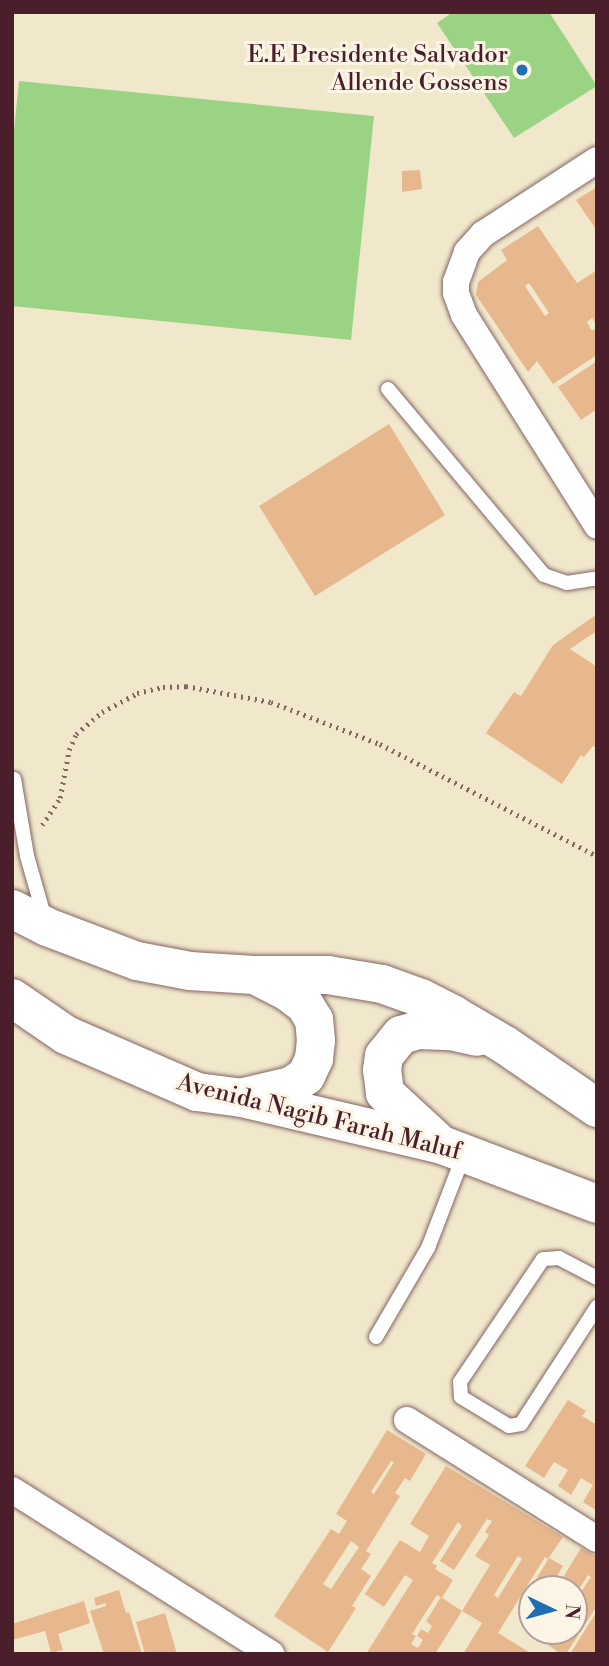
<!DOCTYPE html>
<style>
body{margin:0}
#map{position:relative;width:609px;height:1666px;overflow:hidden;background:#f1e8cc;font-family:"Libre Bodoni",serif}
div>[style]{position:absolute}
[style*='--x']{left:calc(var(--x)*1px);top:calc(var(--y)*1px);width:calc(var(--w)*1px);rotate:calc(var(--a)*1deg)}
.green>*{inset:0;background:#9bd385}
.building>*{inset:0;background:#e7b78d}
.path>*{height:4.5px;margin-top:-2.25px;transform-origin:0;background:repeating-linear-gradient(90deg,#846563 0 2px,transparent 0 7px)}
.roads{filter:drop-shadow(0 0 2px #846563) drop-shadow(0 0 2px #846563)}
.service>*{height:14px;margin:-7px;padding:0 7px;transform-origin:7px;border-radius:7px;background:#fff}
.minor>*{height:26px;margin:-13px;padding:0 13px;transform-origin:13px;border-radius:13px;background:#fff}
.secondary>*{height:38px;margin:-19px;padding:0 19px;transform-origin:19px;border-radius:19px;background:#fff}
.dots>*{width:19px;height:19px;translate:-50% -50%;box-sizing:border-box;border:4px solid #fcf5e5;border-radius:50%}
span{translate:-50% -50%;white-space:nowrap;text-align:center;line-height:1.15;-webkit-text-stroke:6px #fcf5e5;paint-order:stroke}
.poi-label{font-size:24px;color:#4a1f2b}
.right{translate:-100% -50%;text-align:right}
.street-label{font-size:24px;color:#4a1f2b}
.frame{position:absolute;inset:0;border:14px solid #4a1f2b;pointer-events:none}
.north{position:absolute;left:518px;top:1575px;width:70px;height:70px;box-sizing:border-box;background:#fcf5e5;border:2px solid #b59f9b;border-radius:50%;rotate:95deg;font-size:19px;font-weight:700;line-height:28px;text-align:center;color:#4a1f2b}
.north::after{content:'';display:block;margin:auto;width:24px;height:32px;background:#1f6fb2;clip-path:polygon(50% 0,100% 100%,50% 72%,0 100%)}
</style>
<div id="map">
<div class="green">
<div style="clip-path:polygon(453px 12px,549px 12px,597px 86px,514px 138px,437px 23px)"></div>
<div style="clip-path:polygon(19px 81px,374px 116px,351px 340px,12px 306px,12px 150px)"></div>
</div>
<div class="building">
<div style="clip-path:polygon(420px 170px,422px 189px,402px 192px,402px 171px)"></div>
<div style="clip-path:polygon(597px 187px,597px 231px,576px 200px)"></div>
<div style="clip-path:polygon(evenodd,538px 226px,577px 283px,597px 270px,597px 325px,592px 318px,587px 322px,591px 330px,597px 329px,597px 355px,553px 384px,537px 361px,528px 372px,476px 295px,478px 282px,507px 260px,501px 250px,538px 226px,529px 283px,549px 313px,545px 316px,525px 286px,529px 283px)"></div>
<div style="clip-path:polygon(597px 361px,597px 409px,581px 420px,558px 387px)"></div>
<div style="clip-path:polygon(389px 424px,445px 515px,315px 596px,259px 506px)"></div>
<div style="clip-path:polygon(597px 614px,597px 631px,570px 649px,597px 667px,597px 748px,593px 746px,584px 757px,581px 755px,562px 784px,486px 733px,514px 692px,521px 696px,553px 645px)"></div>
<div style="clip-path:polygon(568px 1400px,586px 1411px,582px 1416px,597px 1425px,597px 1511px,583px 1502px,593px 1485px,581px 1478px,571px 1495px,558px 1486px,568px 1470px,554px 1462px,544px 1478px,525px 1466px)"></div>
<div style="clip-path:polygon(evenodd,387px 1430px,426px 1454px,410px 1481px,405px 1478px,395px 1493px,400px 1496px,366px 1551px,371px 1554px,361px 1569px,371px 1576px,352px 1606px,356px 1608px,328px 1652px,274px 1616px,331px 1529px,339px 1534px,347px 1521px,336px 1514px,387px 1430px,391px 1461px,394px 1462px,374px 1494px,371px 1492px,391px 1461px,387px 1430px,351px 1541px,359px 1547px,331px 1589px,323px 1584px,351px 1541px)"></div>
<div style="clip-path:polygon(evenodd,446px 1466px,563px 1537px,548px 1559px,545px 1557px,498px 1633px,532px 1654px,463px 1654px,482px 1623px,462px 1611px,490px 1565px,475px 1556px,489px 1535px,485px 1532px,492px 1521px,487px 1519px,454px 1570px,440px 1561px,462px 1526px,458px 1522px,432px 1563px,437px 1566px,435px 1569px,453px 1580px,442px 1598px,437px 1595px,412px 1634px,416px 1636px,411px 1644px,418px 1648px,423px 1640px,417px 1636px,421px 1629px,428px 1633px,432px 1626px,426px 1621px,441px 1597px,462px 1611px,435px 1654px,366px 1654px,413px 1580px,405px 1575px,384px 1607px,365px 1594px,400px 1540px,420px 1552px,429px 1536px,410px 1524px,446px 1466px,518px 1556px,522px 1559px,498px 1598px,494px 1595px,518px 1556px)"></div>
<div style="clip-path:polygon(581px 1548px,597px 1557px,597px 1606px,566px 1654px,561px 1654px,548px 1645px,557px 1631px,574px 1631px,574px 1602px,591px 1577px,588px 1575px,574px 1597px,574px 1589px,556px 1589px)"></div>
<div style="clip-path:polygon(549px 1558px,563px 1566px,549px 1589px,532px 1589px,532px 1601px,525px 1597px)"></div>
<div style="clip-path:polygon(119px 1590px,126px 1613px,129px 1612px,142px 1654px,104px 1654px,90px 1611px,106px 1606px,106px 1603px,96px 1606px,94px 1598px)"></div>
<div style="clip-path:polygon(84px 1601px,90px 1623px,58px 1634px,63px 1650px,51px 1653px,45px 1631px,12px 1640px,12px 1624px)"></div>
<div style="clip-path:polygon(597px 1611px,597px 1654px,570px 1654px)"></div>
<div style="clip-path:polygon(165px 1613px,177px 1654px,145px 1654px,136px 1622px)"></div>
<div style="clip-path:polygon(530px 1631px,554px 1631px,547px 1642px)"></div>
</div>
<div class="path">
<div style="--x:42;--y:825;--w:32;--a:-56"></div>
<div style="--x:60;--y:798;--w:49;--a:-79.4"></div>
<div style="--x:69;--y:750;--w:17;--a:-66"></div>
<div style="--x:76;--y:734;--w:34;--a:-40"></div>
<div style="--x:102;--y:712;--w:40;--a:-28"></div>
<div style="--x:137;--y:693;--w:27;--a:-13"></div>
<div style="--x:163;--y:687;--w:23;--a:-2"></div>
<div style="--x:186;--y:686;--w:86;--a:10.7"></div>
<div style="--x:271;--y:702;--w:117;--a:21.1"></div>
<div style="--x:380;--y:744;--w:244;--a:27.3"></div>
</div>
<div class="roads">
<div class="service">
<div style="--x:388;--y:389;--w:243;--a:50"></div>
<div style="--x:544;--y:575;--w:24;--a:19"></div>
<div style="--x:567;--y:583;--w:30;--a:-9"></div>
<div style="--x:14;--y:779;--w:78;--a:80.4"></div>
<div style="--x:27;--y:856;--w:66;--a:74.1"></div>
<div style="--x:597;--y:1278;--w:43;--a:-152.2"></div>
<div style="--x:559;--y:1258;--w:16;--a:176"></div>
<div style="--x:543;--y:1259;--w:148;--a:124"></div>
<div style="--x:460;--y:1382;--w:15;--a:86"></div>
<div style="--x:461;--y:1397;--w:56;--a:31.1"></div>
<div style="--x:509;--y:1426;--w:12;--a:-9"></div>
<div style="--x:521;--y:1424;--w:140;--a:-57"></div>
<div style="--x:376;--y:1337;--w:103;--a:-59.7"></div>
<div style="--x:428;--y:1248;--w:101;--a:-69"></div>
</div>
<div class="minor">
<div style="--x:597;--y:160;--w:136;--a:147"></div>
<div style="--x:483;--y:234;--w:24;--a:132"></div>
<div style="--x:467;--y:252;--w:32;--a:110"></div>
<div style="--x:456;--y:282;--w:11;--a:90"></div>
<div style="--x:456;--y:293;--w:23;--a:70"></div>
<div style="--x:464;--y:315;--w:249;--a:57.7"></div>
<div style="--x:407;--y:1420;--w:224;--a:32.1"></div>
<div style="--x:12;--y:1490;--w:307;--a:32.3"></div>
</div>
<div class="secondary">
<div style="--x:12;--y:909;--w:39;--a:27"></div>
<div style="--x:47;--y:927;--w:96;--a:20.7"></div>
<div style="--x:137;--y:961;--w:54;--a:10.7"></div>
<div style="--x:190;--y:971;--w:64;--a:3.6"></div>
<div style="--x:254;--y:975;--w:74;--a:0"></div>
<div style="--x:328;--y:975;--w:55;--a:9.5"></div>
<div style="--x:382;--y:984;--w:41;--a:19.7"></div>
<div style="--x:421;--y:998;--w:37;--a:27"></div>
<div style="--x:454;--y:1015;--w:59;--a:30.5"></div>
<div style="--x:505;--y:1045;--w:112;--a:34.4"></div>
<div style="--x:12;--y:998;--w:65;--a:34.4"></div>
<div style="--x:66;--y:1035;--w:143;--a:23.5"></div>
<div style="--x:197;--y:1092;--w:45;--a:7.6"></div>
<div style="--x:242;--y:1098;--w:205;--a:13.2"></div>
<div style="--x:442;--y:1145;--w:166;--a:20.8"></div>
<div style="--x:244;--y:1097;--w:48;--a:-13.2"></div>
<div style="--x:291;--y:1086;--w:18;--a:-34"></div>
<div style="--x:306;--y:1076;--w:19;--a:-65"></div>
<div style="--x:314;--y:1059;--w:18;--a:-84"></div>
<div style="--x:316;--y:1041;--w:21;--a:-95"></div>
<div style="--x:314;--y:1020;--w:17;--a:-121"></div>
<div style="--x:305;--y:1005;--w:21;--a:-143"></div>
<div style="--x:288;--y:992;--w:36;--a:-153"></div>
<div style="--x:437;--y:1141;--w:71;--a:-137.3"></div>
<div style="--x:385;--y:1093;--w:23;--a:-97"></div>
<div style="--x:382;--y:1070;--w:14;--a:-82"></div>
<div style="--x:384;--y:1056;--w:27;--a:-51"></div>
<div style="--x:401;--y:1035;--w:18;--a:-16"></div>
<div style="--x:418;--y:1030;--w:33;--a:2"></div>
<div style="--x:451;--y:1031;--w:26;--a:13"></div>
</div>
</div>
<div class="dots">
<div style="left:522px;top:70px;background:#1f6fb2"></div>
</div>
<div class="poi-label">
<span class="right" style="left:508px;top:70px">E.E Presidente Salvador<br>Allende Gossens</span>
</div>
<div class="street-label">
<span style="left:319px;top:1118px;rotate:14deg">Avenida Nagib Farah Maluf</span>
</div>
<div class="frame"></div>
<div class="north">N</div>
</div>
